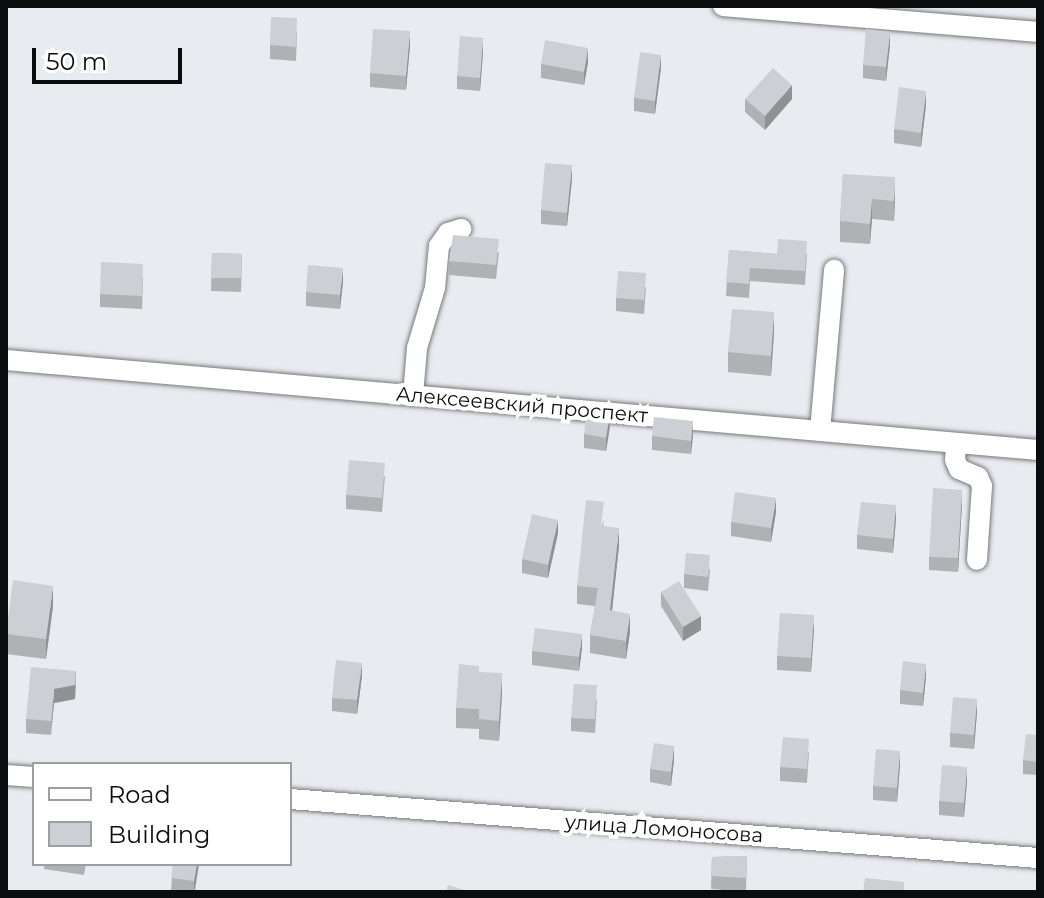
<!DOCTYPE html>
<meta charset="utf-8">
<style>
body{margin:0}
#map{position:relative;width:1044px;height:898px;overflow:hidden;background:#e8ebef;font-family:Montserrat,sans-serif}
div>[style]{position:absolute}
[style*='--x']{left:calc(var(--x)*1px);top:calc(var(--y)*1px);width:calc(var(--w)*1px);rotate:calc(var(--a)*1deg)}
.roads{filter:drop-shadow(0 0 2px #77797d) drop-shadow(0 0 2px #77797d)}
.minor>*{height:20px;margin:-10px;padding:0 10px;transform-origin:10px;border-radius:10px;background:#fff}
.wall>*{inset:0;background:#afb2b5}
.shaded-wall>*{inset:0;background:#8f9194}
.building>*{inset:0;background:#cccfd3}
span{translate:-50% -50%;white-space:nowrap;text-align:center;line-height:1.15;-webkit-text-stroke:8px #fff;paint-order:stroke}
.street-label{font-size:20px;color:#0b0c0d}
.frame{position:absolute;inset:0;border:8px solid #0b0c0d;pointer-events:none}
.legend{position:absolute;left:32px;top:762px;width:260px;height:104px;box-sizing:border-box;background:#fff;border:2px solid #9d9e9e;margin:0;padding:10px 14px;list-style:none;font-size:24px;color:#0b0c0d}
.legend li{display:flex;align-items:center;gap:16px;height:40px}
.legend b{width:40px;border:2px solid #9d9e9e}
.scale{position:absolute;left:32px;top:48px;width:150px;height:36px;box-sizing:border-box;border:4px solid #0b0c0d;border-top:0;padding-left:10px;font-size:24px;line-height:28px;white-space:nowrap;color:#0b0c0d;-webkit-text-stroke:6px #fff;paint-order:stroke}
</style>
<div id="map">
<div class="roads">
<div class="minor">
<div style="--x:723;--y:6;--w:316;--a:4.7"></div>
<div style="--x:6;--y:360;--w:1036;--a:4.98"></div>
<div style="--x:413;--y:395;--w:47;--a:-85.1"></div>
<div style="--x:417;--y:348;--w:63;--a:-73.3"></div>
<div style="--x:435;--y:288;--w:42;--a:-84.6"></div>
<div style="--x:439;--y:246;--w:16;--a:-55"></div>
<div style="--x:448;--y:233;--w:14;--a:-17"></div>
<div style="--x:820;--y:431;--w:162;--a:-85"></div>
<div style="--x:956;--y:443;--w:17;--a:93"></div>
<div style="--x:955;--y:460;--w:10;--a:66"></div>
<div style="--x:959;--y:469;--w:21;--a:23"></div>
<div style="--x:978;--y:477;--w:10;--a:66"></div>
<div style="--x:982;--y:486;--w:74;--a:93.9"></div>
<div style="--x:6;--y:775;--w:28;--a:4"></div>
<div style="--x:290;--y:799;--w:750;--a:4.51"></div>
</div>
</div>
<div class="wall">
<div style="clip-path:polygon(297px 32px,296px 61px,270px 59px,270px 45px)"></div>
<div style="clip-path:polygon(410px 45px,406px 90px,370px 87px,370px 73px)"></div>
<div style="clip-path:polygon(890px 45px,886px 81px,863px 78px,863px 65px)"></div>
<div style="clip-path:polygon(483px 52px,480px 91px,457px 89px,457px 76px)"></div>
<div style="clip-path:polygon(588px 62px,584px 85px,541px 78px,541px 64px)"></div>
<div style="clip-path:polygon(661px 68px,655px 114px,634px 111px,634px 98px)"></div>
<div style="clip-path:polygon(745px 99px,792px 99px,765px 130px,745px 112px)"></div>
<div style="clip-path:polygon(926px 105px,921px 147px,894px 143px,894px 129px)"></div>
<div style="clip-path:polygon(843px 174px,895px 197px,894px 221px,872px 219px,870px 244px,840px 242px,840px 221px)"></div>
<div style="clip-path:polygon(572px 179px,567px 226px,541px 224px,541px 210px)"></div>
<div style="clip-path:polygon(729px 250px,777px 254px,807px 254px,805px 285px,750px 281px,749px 298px,726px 296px)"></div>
<div style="clip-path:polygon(499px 252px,496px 279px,449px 275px,449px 261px)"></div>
<div style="clip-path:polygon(212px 253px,242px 254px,241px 292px,211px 291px)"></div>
<div style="clip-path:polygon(143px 277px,142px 309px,100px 307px,100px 294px)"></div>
<div style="clip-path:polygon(343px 282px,340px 309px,306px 306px,306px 292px)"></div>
<div style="clip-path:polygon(646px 287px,644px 314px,616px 311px,616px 298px)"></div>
<div style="clip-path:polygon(774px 332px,771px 376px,728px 372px,728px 352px)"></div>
<div style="clip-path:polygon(610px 426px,606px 451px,584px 448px,584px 434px)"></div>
<div style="clip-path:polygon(693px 435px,691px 454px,652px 450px,652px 436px)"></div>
<div style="clip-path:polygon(385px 476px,382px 512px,346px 509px,346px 495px)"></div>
<div style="clip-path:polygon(962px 504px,958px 572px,929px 570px,929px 557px)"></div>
<div style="clip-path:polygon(776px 512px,771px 542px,731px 536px,731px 522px)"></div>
<div style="clip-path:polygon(896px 519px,893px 553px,857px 549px,857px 535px)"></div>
<div style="clip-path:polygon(604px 520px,603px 526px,619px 546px,612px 611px,630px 632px,626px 659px,590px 653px,590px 635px,595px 606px,577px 604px,577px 586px)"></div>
<div style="clip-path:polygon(558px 533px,548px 578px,522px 573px,522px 559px)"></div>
<div style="clip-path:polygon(710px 569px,708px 591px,684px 588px,684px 574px)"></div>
<div style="clip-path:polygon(661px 592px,701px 630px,683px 641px,661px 606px)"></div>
<div style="clip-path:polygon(53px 606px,46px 659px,6px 654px,6px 632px)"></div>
<div style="clip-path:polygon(814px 629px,811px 672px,777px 670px,777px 656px)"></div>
<div style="clip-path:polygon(582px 648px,579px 671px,532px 665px,532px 651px)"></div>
<div style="clip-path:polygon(479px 672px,502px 693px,499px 741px,479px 739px,479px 729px,456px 728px,456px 708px)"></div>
<div style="clip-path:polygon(362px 676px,357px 714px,332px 711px,332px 698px)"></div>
<div style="clip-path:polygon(926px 677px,923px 706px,900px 704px,900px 690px)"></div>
<div style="clip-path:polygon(76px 684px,75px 699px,54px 703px,51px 735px,26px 733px,26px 719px)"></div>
<div style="clip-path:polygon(597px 699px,595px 733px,571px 731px,571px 718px)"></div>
<div style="clip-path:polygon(977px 712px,974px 749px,950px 747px,950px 733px)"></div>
<div style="clip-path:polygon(1038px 735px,1038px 775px,1023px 774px,1023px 760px)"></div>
<div style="clip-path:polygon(809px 752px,807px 783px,780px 781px,780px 767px)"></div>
<div style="clip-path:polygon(674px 760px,671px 786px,650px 782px,650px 769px)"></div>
<div style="clip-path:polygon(900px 765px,897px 802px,873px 800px,873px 786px)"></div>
<div style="clip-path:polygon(967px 781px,964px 817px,939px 815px,939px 801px)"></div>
<div style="clip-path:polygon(747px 856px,746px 892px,711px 889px,712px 857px)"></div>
<div style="clip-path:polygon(44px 864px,86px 864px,84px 875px,44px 869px)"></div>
<div style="clip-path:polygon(173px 864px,199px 864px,195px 892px,171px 891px)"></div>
</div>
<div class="shaded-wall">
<div style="clip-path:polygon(410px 31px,410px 45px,406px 90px,406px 76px)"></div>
<div style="clip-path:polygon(890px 32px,890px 45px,886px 81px,886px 67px)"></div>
<div style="clip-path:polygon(483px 38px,483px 52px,480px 91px,480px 78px)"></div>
<div style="clip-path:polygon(588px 48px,588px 62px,584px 85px,584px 72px)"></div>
<div style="clip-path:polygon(661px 55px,661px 68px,655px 114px,655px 101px)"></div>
<div style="clip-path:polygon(792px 85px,792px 99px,765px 130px,765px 116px)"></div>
<div style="clip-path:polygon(926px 91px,926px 105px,921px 147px,921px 133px)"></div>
<div style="clip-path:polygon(572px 165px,572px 179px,567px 226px,567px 213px)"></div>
<div style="clip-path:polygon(895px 177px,895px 197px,894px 221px,894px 201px)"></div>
<div style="clip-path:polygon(872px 199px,872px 219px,870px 244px,870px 224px)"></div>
<div style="clip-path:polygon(343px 268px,343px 282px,340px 309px,340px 295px)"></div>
<div style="clip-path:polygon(774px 312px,774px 332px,771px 376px,771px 356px)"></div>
<div style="clip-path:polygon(610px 413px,610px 426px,606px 451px,606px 438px)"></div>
<div style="clip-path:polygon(693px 421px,693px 435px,691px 454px,691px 441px)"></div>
<div style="clip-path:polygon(962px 490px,962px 504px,958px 572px,958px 558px)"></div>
<div style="clip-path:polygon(776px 498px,776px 512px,771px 542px,771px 528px)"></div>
<div style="clip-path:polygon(896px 505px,896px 519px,893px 553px,893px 539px)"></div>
<div style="clip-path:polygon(558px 520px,558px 533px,548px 578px,548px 565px)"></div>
<div style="clip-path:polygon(619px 528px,619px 546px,610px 629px,610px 610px)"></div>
<div style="clip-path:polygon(53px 586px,53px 606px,46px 659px,46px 639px)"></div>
<div style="clip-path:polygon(630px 614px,630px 632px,626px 659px,626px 641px)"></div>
<div style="clip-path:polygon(814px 615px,814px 629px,811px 672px,811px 658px)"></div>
<div style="clip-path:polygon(701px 616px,701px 630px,683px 641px,683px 627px)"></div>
<div style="clip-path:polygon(582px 634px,582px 648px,579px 671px,579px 657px)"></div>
<div style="clip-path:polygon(362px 663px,362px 676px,357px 714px,357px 700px)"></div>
<div style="clip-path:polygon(926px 664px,926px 677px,923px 706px,923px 693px)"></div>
<div style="clip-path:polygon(76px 671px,75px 699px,54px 703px,51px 735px,54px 689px)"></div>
<div style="clip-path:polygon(502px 673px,502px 693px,499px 741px,499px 721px)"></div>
<div style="clip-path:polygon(977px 699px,977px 712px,974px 749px,974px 735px)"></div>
<div style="clip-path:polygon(674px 746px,674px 760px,671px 786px,671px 772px)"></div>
<div style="clip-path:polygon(900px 751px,900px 765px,897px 802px,897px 788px)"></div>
<div style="clip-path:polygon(967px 767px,967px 781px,964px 817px,964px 803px)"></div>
<div style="clip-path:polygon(197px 864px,199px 864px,194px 892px,194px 881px)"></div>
</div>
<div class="building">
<div style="clip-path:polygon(271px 17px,297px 18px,296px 47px,270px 45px)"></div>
<div style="clip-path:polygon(373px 29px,410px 31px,406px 76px,370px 73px)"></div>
<div style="clip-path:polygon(866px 29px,890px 32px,886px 67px,863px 65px)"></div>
<div style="clip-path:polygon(460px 36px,483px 38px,480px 78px,457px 76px)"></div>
<div style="clip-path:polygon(545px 40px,588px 48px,584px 72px,541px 64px)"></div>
<div style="clip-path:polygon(640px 52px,661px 55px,655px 101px,634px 98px)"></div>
<div style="clip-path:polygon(773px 68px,792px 85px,765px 116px,745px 99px)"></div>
<div style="clip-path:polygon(899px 87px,926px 91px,921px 133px,894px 129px)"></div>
<div style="clip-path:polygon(545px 163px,572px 165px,567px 213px,541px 210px)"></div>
<div style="clip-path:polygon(843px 174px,895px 177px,894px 201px,872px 199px,870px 224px,840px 221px)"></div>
<div style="clip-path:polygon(453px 235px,499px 239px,496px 265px,449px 261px)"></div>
<div style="clip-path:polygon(778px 239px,807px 241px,805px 271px,750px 268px,749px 284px,726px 282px,729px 250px,777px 254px)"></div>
<div style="clip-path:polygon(212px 253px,242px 254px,241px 278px,211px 278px)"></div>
<div style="clip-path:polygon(101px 262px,143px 264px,142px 296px,100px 294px)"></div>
<div style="clip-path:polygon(308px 265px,343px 268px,340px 295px,306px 292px)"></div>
<div style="clip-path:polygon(618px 271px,646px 273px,644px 300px,616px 298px)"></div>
<div style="clip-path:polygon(732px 309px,774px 312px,771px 356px,728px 352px)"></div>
<div style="clip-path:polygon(587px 410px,610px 413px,606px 438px,584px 434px)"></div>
<div style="clip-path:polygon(654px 417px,693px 421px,691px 441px,652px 436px)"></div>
<div style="clip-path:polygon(349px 460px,385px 463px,382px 498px,346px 495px)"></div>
<div style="clip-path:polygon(933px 488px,962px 490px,958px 558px,929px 557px)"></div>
<div style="clip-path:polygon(735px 492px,776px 498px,771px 528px,731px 522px)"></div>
<div style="clip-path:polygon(586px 500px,604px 502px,601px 526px,619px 528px,610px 610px,630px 614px,626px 641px,590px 635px,598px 588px,577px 586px)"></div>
<div style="clip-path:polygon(861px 502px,896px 505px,893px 539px,857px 535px)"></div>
<div style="clip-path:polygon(532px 514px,558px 520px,548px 565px,522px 559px)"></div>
<div style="clip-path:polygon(686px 553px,710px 555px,708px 577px,684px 574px)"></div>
<div style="clip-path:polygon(13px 580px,53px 586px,46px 639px,6px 634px)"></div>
<div style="clip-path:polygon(679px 581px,701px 616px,683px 627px,661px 592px)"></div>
<div style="clip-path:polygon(780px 613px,814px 615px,811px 658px,777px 656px)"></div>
<div style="clip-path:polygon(535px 628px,582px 634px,579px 657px,532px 651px)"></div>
<div style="clip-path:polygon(336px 660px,362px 663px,357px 700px,332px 698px)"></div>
<div style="clip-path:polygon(903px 661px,926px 664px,923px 693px,900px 690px)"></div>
<div style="clip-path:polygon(459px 664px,479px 666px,479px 672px,502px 673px,499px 721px,479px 719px,479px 709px,456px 708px)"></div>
<div style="clip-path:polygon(31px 667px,76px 671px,75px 685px,54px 689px,51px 721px,26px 719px)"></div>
<div style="clip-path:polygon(574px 684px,597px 685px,595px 719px,571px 718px)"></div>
<div style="clip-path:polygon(953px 697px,977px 699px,974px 735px,950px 733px)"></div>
<div style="clip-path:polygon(1026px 734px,1038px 735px,1038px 762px,1023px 760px)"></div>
<div style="clip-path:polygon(783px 737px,809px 739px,807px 769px,780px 767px)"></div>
<div style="clip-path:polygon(654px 743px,674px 746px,671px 772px,650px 769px)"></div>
<div style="clip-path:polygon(876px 749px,900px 751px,897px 788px,873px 786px)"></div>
<div style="clip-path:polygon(942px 765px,967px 767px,964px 803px,939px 801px)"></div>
<div style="clip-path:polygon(747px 856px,746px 878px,711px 876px,712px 857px)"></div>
<div style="clip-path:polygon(173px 864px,197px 864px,194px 881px,171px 878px)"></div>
<div style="clip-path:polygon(865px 878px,904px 882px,904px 892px,863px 892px)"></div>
<div style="clip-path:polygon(448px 885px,470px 892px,446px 892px)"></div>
<div style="clip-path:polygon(1019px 890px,1036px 890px,1036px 892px,1019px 892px)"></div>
</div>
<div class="street-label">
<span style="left:522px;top:405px;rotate:5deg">Алексеевский проспект</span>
<span style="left:664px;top:829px;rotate:4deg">улица Ломоносова</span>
</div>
<div class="frame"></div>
<ul class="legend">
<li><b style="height:10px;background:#fff"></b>Road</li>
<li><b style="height:22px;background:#cccfd3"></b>Building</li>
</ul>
<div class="scale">50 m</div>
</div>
